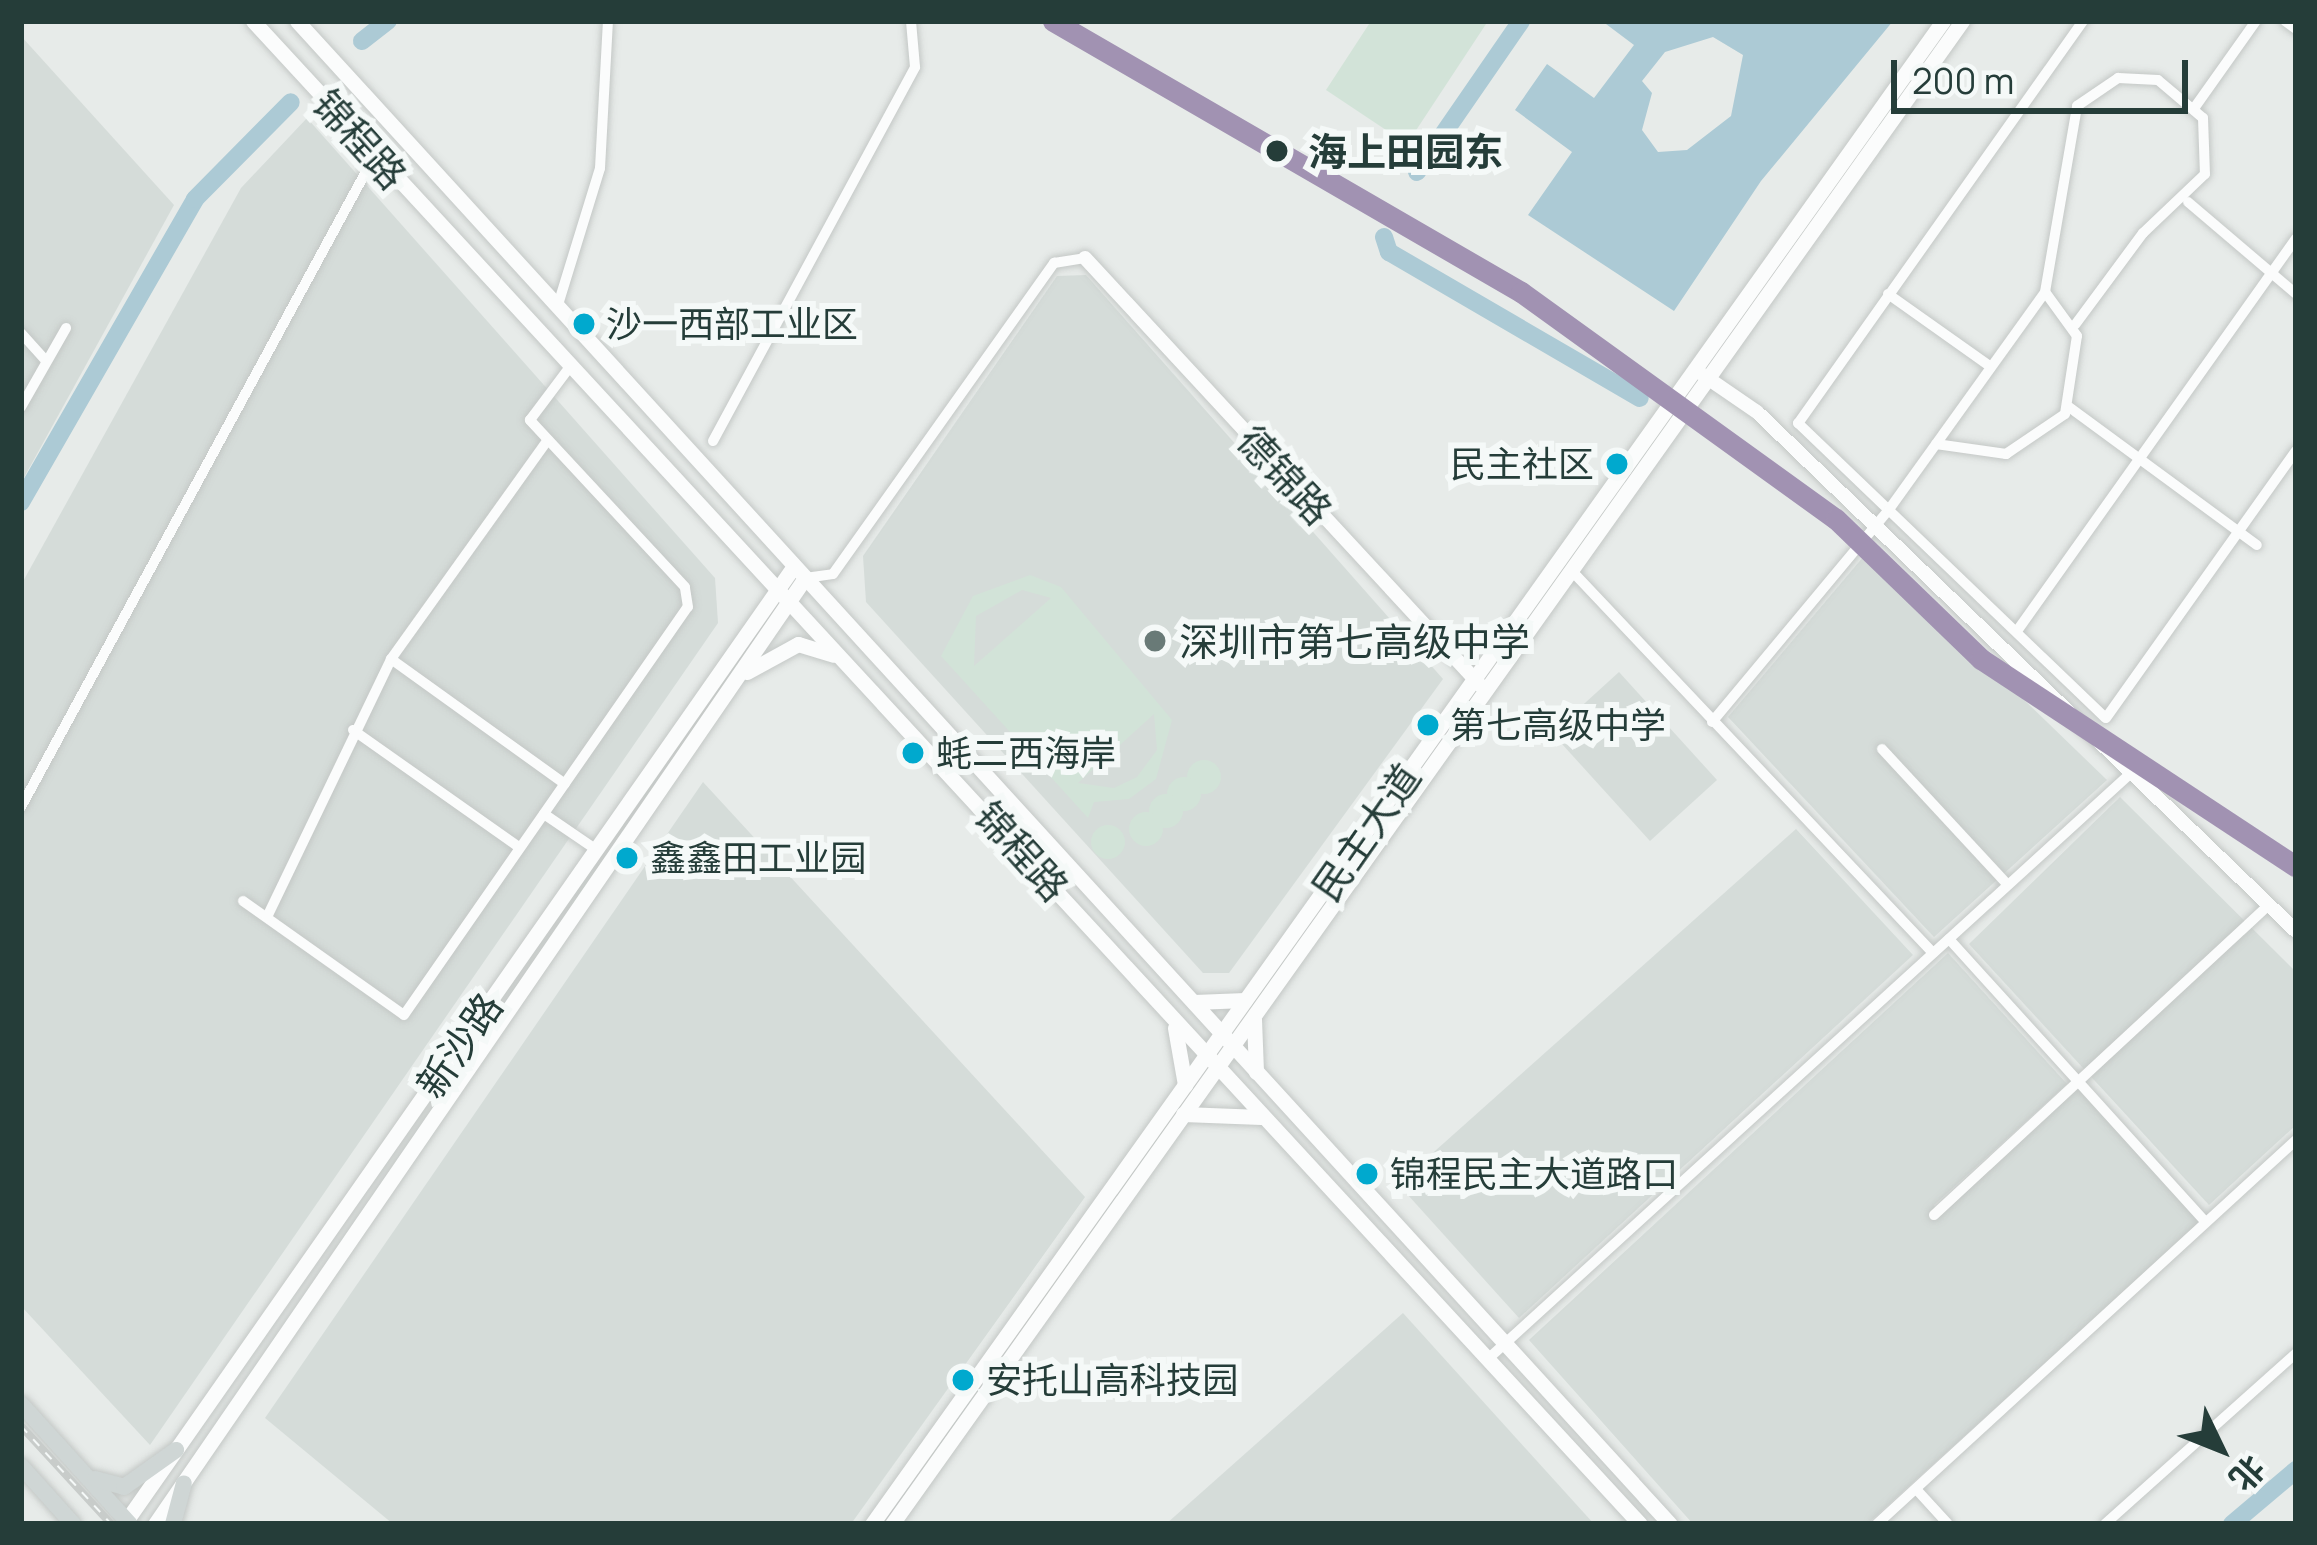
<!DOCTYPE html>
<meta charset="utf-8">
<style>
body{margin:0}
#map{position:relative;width:2317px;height:1545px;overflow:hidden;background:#e7ebe9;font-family:Manrope,"Noto Sans SC",sans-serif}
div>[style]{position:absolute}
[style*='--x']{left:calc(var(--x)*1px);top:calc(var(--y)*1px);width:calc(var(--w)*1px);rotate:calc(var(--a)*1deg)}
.built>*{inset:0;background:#d5dcd9}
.green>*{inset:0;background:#d2e3d8}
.round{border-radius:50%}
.water>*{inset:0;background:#accad5}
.river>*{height:18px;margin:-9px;padding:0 9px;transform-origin:9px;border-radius:9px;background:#accad5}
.roads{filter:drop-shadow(0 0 3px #c4c8c6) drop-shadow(0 0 3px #c4c8c6)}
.minor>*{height:10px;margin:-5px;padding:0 5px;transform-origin:5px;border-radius:5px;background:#fbfcfc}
.tertiary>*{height:14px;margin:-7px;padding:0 7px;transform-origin:7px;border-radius:7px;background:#fbfcfc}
.secondary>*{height:15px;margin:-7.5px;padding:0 7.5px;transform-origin:7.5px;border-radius:7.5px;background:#fbfcfc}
.primary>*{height:16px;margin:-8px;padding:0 8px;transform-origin:8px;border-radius:8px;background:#cfd6d5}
.rail>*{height:8px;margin-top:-4px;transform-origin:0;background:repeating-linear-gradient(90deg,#f5f9f8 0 9px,#c8ccca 0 18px);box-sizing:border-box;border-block:3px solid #c8ccca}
.metro-1>*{height:21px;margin:-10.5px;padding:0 10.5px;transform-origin:10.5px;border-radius:10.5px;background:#a192b2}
.dots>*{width:33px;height:33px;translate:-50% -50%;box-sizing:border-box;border:6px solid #f5f9f8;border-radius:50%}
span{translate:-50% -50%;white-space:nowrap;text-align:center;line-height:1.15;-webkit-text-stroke:12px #f5f9f8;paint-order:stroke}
.bus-label{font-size:36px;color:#253d39}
.left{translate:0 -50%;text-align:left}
.right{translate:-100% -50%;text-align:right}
.street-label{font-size:39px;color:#253d39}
.stop-label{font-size:39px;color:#253d39;font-weight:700}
.poi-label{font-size:39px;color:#253d39}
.frame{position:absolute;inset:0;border:24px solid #253d39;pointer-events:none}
.north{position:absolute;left:2161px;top:1389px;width:120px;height:120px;-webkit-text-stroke:9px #f5f9f8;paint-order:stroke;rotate:133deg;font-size:33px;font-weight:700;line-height:48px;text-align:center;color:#253d39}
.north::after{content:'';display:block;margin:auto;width:42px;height:54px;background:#253d39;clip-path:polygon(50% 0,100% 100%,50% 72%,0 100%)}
.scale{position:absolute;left:1891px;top:60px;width:297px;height:54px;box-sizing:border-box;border:6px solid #253d39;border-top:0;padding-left:15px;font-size:36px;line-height:42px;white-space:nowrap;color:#253d39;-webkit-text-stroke:9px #f5f9f8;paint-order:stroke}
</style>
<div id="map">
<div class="built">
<div style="clip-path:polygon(21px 36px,174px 205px,21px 483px)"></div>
<div style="clip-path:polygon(307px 118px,715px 578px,718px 623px,150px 1445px,21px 1306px,21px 585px,241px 188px)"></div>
<div style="clip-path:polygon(1086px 275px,1443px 679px,1229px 973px,1203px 973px,866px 602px,863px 556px,1057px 276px)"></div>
<div style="clip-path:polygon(1869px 550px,2107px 780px,1934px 937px,1728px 717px)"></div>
<div style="clip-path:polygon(1619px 672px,1717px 780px,1650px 841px,1552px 733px)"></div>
<div style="clip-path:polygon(703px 782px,1085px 1197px,851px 1524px,393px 1524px,265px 1418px)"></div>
<div style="clip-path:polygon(2120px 797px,2296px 972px,2296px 1125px,2209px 1205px,1969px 944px)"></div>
<div style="clip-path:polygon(1796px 829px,1913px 955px,1519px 1318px,1398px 1184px)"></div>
<div style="clip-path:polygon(1948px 953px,2067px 1084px,1934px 1205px,1940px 1214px,2079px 1088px,2201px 1222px,1867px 1524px,1693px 1524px,1529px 1340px)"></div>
<div style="clip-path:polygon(1403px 1313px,1594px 1524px,1166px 1524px)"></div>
</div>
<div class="green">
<div style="clip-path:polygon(1371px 21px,1488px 21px,1407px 144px,1326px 90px)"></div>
<div style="clip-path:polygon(evenodd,1030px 575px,1061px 587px,1172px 720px,1156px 779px,1129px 799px,1094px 802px,1088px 818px,941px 656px,973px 596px,1030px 575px,1022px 590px,1051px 598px,974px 666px,976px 616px,1022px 590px,1030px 575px,1154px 714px,1157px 750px,1137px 777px,1114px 788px,1078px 783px,1154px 714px)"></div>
<div class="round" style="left:1187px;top:760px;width:34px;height:34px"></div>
<div class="round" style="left:1167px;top:777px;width:34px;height:34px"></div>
<div class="round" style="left:1149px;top:794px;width:34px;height:34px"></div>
<div class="round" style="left:1129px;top:812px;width:34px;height:34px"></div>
<div class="round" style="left:1091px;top:825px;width:34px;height:34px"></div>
</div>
<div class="water">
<div style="clip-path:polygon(evenodd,1602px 21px,1893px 21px,1761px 181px,1674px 311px,1528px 215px,1572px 152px,1515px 110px,1547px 64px,1594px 98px,1634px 45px,1602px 21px,1713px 37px,1743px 55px,1731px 116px,1687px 150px,1658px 152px,1642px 130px,1652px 93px,1642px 81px,1665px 52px,1713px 37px)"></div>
</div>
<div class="river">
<div style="--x:362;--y:41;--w:33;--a:-38"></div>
<div style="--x:1417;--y:172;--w:183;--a:-55.4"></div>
<div style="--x:1384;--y:237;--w:16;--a:72"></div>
<div style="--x:1389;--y:252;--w:290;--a:30.2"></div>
<div style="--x:21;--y:502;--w:349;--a:-60.1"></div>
<div style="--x:195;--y:199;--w:136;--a:-45.3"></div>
<div style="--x:2232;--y:1524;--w:84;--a:-40.2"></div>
</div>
<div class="roads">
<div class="minor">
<div style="--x:2083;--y:21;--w:493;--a:125.3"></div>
<div style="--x:1798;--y:423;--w:426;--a:43.8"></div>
<div style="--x:2106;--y:718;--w:328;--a:-54.6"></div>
<div style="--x:2285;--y:21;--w:14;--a:36"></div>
<div style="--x:2195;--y:107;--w:105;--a:-54.7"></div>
<div style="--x:2188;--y:202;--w:142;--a:40.4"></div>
<div style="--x:1888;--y:294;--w:126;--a:35.3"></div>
<div style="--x:557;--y:308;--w:146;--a:-72.9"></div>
<div style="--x:600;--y:168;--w:147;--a:-86.9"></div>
<div style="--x:21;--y:333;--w:38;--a:48"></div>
<div style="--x:21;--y:407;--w:91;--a:-60.3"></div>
<div style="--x:2069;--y:407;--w:233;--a:36.3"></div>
<div style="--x:713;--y:441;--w:425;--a:-61.6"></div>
<div style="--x:915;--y:67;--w:46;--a:-95"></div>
<div style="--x:1936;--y:444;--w:71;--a:8.1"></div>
<div style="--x:2006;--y:454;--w:71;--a:-34.1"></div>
<div style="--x:2065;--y:414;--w:79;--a:-81.3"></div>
<div style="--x:2077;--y:336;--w:54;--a:-126"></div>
<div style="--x:1571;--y:570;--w:527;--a:46.61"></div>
<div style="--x:805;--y:578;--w:28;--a:-8"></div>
<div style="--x:833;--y:574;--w:382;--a:-54.6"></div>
<div style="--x:1054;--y:263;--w:31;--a:-9"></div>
<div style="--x:2017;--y:631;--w:482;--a:-54.6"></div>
<div style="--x:391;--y:659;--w:214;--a:35.7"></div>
<div style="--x:1712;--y:722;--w:278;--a:-50.2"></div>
<div style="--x:1890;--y:508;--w:266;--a:-54.3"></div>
<div style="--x:2045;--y:292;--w:189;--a:-80.2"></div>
<div style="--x:2077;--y:106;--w:50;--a:-34.3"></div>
<div style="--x:2118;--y:78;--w:40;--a:2.9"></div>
<div style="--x:2158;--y:80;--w:59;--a:40.2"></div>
<div style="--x:2203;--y:118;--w:56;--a:88"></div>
<div style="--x:2205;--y:174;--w:86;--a:136.4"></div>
<div style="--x:2143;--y:233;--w:114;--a:126.5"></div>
<div style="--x:353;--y:730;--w:204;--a:35.2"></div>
<div style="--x:1882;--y:749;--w:185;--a:47.2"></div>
<div style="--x:21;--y:807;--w:742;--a:-61.5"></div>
<div style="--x:544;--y:814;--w:65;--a:34.4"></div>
<div style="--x:243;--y:901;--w:197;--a:35.3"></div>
<div style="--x:404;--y:1015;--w:497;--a:-55.2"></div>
<div style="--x:688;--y:607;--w:20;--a:-99"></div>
<div style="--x:685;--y:587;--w:228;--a:-132.9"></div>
<div style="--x:530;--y:420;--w:65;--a:-53.1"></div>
<div style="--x:267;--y:917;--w:286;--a:-64.3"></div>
<div style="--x:391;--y:659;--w:269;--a:-54.4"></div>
<div style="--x:1949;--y:939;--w:382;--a:47.8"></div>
<div style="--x:1934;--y:1215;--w:456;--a:-42.8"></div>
<div style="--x:1489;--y:1358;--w:870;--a:-42.34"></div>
<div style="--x:1916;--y:1489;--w:47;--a:47.6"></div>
<div style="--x:1877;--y:1524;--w:568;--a:-42.5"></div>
<div style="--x:2105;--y:1524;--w:256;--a:-41.8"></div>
</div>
<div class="tertiary">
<div style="--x:1085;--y:258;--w:583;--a:47.22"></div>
<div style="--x:1703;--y:375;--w:65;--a:34.4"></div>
<div style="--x:1757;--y:412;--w:748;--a:43.92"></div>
</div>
<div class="secondary">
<div style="--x:253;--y:21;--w:2045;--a:47.3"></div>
<div style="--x:297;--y:21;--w:2036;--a:47.59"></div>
<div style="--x:747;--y:672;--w:58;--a:-28.8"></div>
<div style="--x:798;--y:644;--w:37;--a:17"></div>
<div style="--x:1194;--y:1002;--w:51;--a:-2.2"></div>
<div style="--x:1254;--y:1019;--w:53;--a:87.8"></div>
<div style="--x:1175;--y:1028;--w:58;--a:80"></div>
<div style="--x:1183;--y:1114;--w:78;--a:2.2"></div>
<div style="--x:124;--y:1524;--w:1169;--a:-55.03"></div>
<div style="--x:155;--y:1524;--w:1148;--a:-55.51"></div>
<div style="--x:872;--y:1524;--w:1846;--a:-54.53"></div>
<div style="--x:892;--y:1524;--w:1845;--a:-54.55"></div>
</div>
<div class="primary">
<div style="--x:21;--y:1404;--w:162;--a:47.8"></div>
<div style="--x:21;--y:1466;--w:78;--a:48.1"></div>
<div style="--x:95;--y:1479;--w:30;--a:15"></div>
<div style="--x:124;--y:1487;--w:64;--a:-35.4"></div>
<div style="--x:173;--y:1524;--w:42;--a:-75"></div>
</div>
</div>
<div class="rail">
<div style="--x:21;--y:1426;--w:133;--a:47.4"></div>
</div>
<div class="metro-1">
<div style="--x:1053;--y:21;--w:541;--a:30.07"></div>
<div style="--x:1521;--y:292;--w:388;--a:35.8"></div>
<div style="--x:1836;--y:519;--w:202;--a:44"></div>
<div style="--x:1981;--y:659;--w:377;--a:33.4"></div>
</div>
<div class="dots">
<div style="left:1277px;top:151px;background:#253d39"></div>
<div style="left:584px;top:324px;background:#00a9ce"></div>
<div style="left:1617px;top:464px;background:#00a9ce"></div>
<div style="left:1155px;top:641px;background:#697a77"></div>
<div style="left:1428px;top:725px;background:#00a9ce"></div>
<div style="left:913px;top:753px;background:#00a9ce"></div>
<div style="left:627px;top:858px;background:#00a9ce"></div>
<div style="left:1367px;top:1174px;background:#00a9ce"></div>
<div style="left:963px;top:1380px;background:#00a9ce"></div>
</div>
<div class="bus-label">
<span class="left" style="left:606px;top:324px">沙一西部工业区</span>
<span class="right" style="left:1594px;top:464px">民主社区</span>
<span class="left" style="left:1450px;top:725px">第七高级中学</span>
<span class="left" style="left:936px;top:753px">蚝二西海岸</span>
<span class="left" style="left:650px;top:858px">鑫鑫田工业园</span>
<span class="left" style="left:1390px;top:1174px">锦程民主大道路口</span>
<span class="left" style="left:986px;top:1380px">安托山高科技园</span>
</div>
<div class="street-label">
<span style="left:360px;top:139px;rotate:48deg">锦程路</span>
<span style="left:1285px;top:475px;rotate:47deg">德锦路</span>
<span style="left:1366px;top:832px;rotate:-55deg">民主大道</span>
<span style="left:1022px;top:851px;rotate:48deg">锦程路</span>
<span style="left:459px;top:1045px;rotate:-55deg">新沙路</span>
</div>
<div class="stop-label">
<span class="left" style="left:1308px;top:151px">海上田园东</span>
</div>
<div class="poi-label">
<span class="left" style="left:1179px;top:641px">深圳市第七高级中学</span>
</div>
<div class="frame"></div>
<div class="north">北</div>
<div class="scale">200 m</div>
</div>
